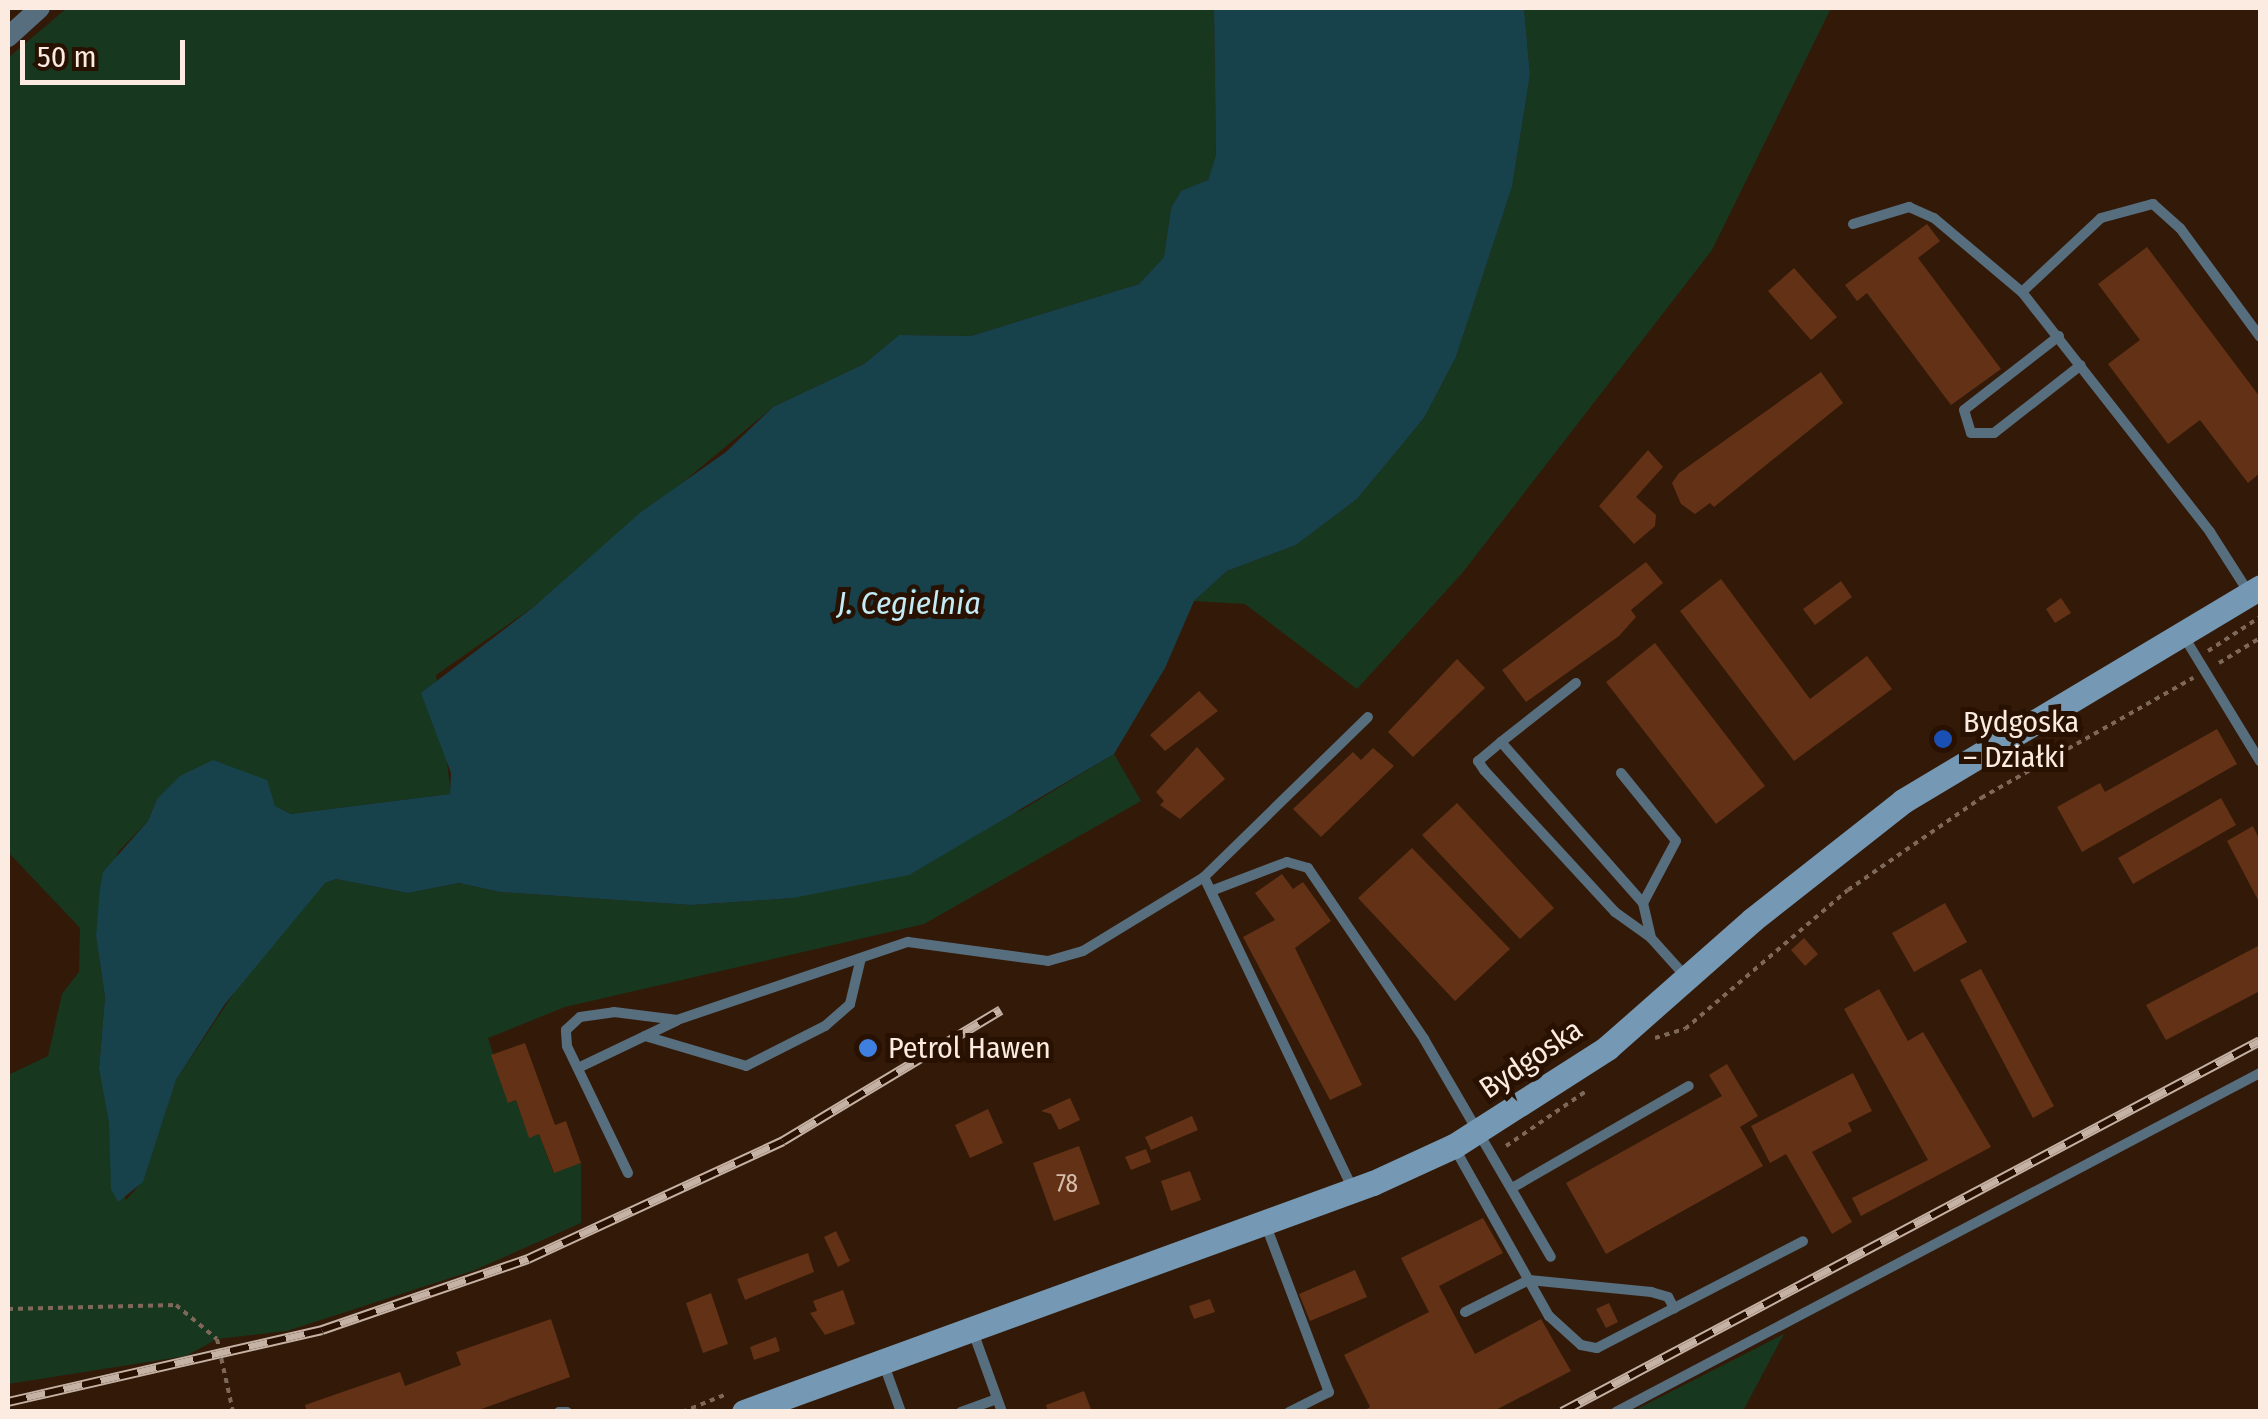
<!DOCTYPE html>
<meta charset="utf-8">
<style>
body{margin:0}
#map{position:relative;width:2268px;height:1419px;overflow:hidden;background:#331a08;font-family:"Fira Sans Condensed",sans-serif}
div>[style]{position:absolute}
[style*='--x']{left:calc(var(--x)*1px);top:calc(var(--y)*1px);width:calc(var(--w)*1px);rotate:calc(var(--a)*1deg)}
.green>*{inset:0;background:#17371f}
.water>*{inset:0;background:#17424c}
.building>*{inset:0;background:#633115}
.path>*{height:4px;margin-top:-2px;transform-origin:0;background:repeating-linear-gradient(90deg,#7e6859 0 5px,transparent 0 10px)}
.lane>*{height:10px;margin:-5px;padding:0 5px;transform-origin:5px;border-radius:5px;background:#576e7e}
.street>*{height:20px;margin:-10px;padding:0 10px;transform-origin:10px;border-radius:10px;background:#576e7e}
.secondary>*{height:25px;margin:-12.5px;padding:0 12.5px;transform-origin:12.5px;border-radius:12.5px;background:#7599b4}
.rail>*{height:10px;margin-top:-5px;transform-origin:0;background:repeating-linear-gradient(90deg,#281101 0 19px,#c5b2a5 0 38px);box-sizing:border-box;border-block:2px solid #c5b2a5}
.dots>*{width:28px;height:28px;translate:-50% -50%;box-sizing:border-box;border:5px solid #281101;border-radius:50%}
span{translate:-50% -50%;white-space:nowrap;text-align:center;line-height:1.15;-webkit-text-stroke:10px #281101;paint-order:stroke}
.number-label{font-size:25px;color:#d6bcad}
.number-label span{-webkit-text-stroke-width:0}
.poi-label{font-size:30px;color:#fcebe0}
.left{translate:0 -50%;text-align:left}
.street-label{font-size:30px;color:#fcebe0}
.water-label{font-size:32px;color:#c3ecf7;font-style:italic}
.frame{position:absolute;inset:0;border:10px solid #fcebe0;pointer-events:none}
.scale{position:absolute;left:20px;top:40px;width:165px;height:45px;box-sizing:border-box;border:5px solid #fcebe0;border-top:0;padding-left:12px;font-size:30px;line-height:35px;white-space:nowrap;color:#fcebe0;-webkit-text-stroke:8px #281101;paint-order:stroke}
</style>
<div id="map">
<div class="green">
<div style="clip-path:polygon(67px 8px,1214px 8px,1216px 155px,1208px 180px,1181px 192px,1171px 208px,1164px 257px,1139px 284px,971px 336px,899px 335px,864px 364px,773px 407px,536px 605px,436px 675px,451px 794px,291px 814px,275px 806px,157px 799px,148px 821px,118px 852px,96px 936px,105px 997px,99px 1069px,126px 1200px,143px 1181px,176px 1080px,254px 963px,325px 883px,336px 879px,408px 893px,459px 883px,500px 892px,691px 905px,793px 898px,1022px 810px,1114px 754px,1141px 801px,924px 924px,565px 1007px,488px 1038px,509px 1103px,516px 1100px,529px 1137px,539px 1134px,553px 1172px,581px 1163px,581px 1223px,475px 1270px,287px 1331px,217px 1339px,186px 1356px,8px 1384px,8px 1075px,48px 1056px,62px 994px,79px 972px,80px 928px,8px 852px,8px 58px)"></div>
<div style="clip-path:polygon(1524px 8px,1831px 8px,1712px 250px,1463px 572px,1357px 689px,1245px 604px,1194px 601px,1227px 571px,1296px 545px,1357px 499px,1424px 418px,1456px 357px,1512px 187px,1530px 75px)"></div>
<div style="clip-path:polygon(1784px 1334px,1743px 1411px,1633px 1411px)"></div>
</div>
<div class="water">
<div style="clip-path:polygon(1214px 8px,1524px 8px,1530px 75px,1512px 187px,1456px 357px,1424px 418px,1357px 499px,1296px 545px,1227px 571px,1194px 601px,1165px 668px,1114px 754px,909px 875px,793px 898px,691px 905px,500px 892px,459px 883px,408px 893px,336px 879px,325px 883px,225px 1004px,176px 1080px,143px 1182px,118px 1202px,111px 1189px,109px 1122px,99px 1069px,105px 997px,96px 936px,100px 888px,103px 872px,148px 821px,157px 799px,180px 776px,213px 760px,267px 780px,275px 806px,291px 814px,450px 794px,451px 773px,421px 693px,536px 605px,641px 512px,726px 452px,773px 407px,864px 364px,899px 335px,971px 336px,1139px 284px,1164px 257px,1171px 208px,1181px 191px,1208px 180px,1216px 155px)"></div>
</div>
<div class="building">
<div style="clip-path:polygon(1927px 224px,1940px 241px,1918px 258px,2001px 369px,1951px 405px,1867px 293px,1857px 301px,1845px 285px)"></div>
<div style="clip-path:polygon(2147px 247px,2260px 397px,2260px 473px,2248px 483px,2200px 420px,2168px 444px,2108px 364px,2140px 340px,2098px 284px)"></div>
<div style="clip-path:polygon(1794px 268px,1837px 317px,1811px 340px,1768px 291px)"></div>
<div style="clip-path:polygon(1821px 372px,1843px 403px,1714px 507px,1710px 503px,1695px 514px,1681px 504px,1672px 483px,1679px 473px)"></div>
<div style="clip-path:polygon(1648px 450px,1663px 467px,1636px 497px,1656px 515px,1655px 526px,1634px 544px,1599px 506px)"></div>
<div style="clip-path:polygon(1646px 562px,1663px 583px,1631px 610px,1636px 617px,1619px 636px,1526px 702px,1502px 670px)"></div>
<div style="clip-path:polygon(1721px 579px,1810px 699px,1867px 656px,1892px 689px,1794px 761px,1680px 611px)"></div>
<div style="clip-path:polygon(1841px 581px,1852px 597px,1815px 625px,1803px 609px)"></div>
<div style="clip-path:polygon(2061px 598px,2071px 613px,2055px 623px,2046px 609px)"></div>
<div style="clip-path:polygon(1655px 643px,1765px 786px,1716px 824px,1606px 682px)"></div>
<div style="clip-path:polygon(1457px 659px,1485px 688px,1413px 757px,1388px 732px)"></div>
<div style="clip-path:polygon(1199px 691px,1218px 711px,1165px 751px,1150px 735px)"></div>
<div style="clip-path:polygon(2217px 729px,2237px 764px,2082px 852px,2057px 807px,2100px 783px,2105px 792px)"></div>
<div style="clip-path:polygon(1197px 747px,1225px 779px,1180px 819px,1160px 805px,1164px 801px,1156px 792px)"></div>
<div style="clip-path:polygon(1373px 748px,1394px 766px,1321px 837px,1293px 809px,1353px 752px,1361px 760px)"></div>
<div style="clip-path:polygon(2221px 798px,2236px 825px,2133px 884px,2118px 858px)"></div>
<div style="clip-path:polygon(1457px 803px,1554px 908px,1520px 939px,1422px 835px)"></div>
<div style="clip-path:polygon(2253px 826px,2260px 841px,2258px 900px,2227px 841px)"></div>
<div style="clip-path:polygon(1412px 848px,1510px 949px,1455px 1001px,1358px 898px)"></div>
<div style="clip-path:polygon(1282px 874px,1293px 889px,1303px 882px,1331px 921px,1295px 948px,1362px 1085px,1330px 1100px,1243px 937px,1275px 920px,1255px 893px)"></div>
<div style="clip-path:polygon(1945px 903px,1967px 942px,1914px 972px,1892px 933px)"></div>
<div style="clip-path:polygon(1804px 938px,1818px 954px,1805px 966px,1791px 950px)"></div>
<div style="clip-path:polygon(2260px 945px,2260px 991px,2166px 1040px,2146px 1005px)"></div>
<div style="clip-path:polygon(1981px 969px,2054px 1106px,2033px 1118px,1960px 980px)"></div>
<div style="clip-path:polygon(1879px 989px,1908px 1041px,1923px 1032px,1991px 1147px,1861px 1216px,1852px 1198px,1928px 1160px,1844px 1009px)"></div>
<div style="clip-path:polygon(525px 1043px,555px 1125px,566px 1121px,581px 1163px,554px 1173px,539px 1134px,529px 1138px,516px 1100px,508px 1103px,491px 1055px)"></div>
<div style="clip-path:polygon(1727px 1064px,1758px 1116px,1740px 1127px,1763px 1166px,1606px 1254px,1566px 1183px,1722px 1096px,1709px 1075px)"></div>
<div style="clip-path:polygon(1853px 1073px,1872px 1111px,1848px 1123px,1852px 1131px,1812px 1152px,1852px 1222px,1832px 1234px,1786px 1154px,1770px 1163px,1751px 1126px)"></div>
<div style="clip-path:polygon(1070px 1098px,1080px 1120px,1059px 1130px,1051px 1114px,1041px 1111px)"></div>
<div style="clip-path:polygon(988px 1109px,1003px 1143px,970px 1158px,955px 1125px)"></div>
<div style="clip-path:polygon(1192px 1116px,1198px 1130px,1151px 1150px,1145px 1137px)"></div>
<div style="clip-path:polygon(1079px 1146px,1100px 1204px,1054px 1221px,1033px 1163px)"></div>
<div style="clip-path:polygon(1146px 1149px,1151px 1162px,1131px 1170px,1125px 1157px)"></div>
<div style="clip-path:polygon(1190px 1171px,1201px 1200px,1171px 1211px,1161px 1181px)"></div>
<div style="clip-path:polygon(1483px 1218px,1503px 1253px,1439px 1286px,1475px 1354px,1541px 1319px,1571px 1371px,1492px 1412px,1362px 1412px,1370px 1407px,1344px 1355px,1429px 1312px,1401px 1258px)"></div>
<div style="clip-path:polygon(836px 1231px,850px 1261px,838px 1267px,824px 1237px)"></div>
<div style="clip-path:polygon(808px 1253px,814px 1272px,745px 1300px,737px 1279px)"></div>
<div style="clip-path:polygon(1355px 1270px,1367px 1297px,1310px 1321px,1299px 1294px)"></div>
<div style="clip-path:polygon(843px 1290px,855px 1324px,825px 1335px,810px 1313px,817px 1311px,813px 1301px)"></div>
<div style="clip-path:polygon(711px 1293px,728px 1344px,703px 1353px,686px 1303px)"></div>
<div style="clip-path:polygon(1210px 1299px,1215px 1312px,1194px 1319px,1189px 1306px)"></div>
<div style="clip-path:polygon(1609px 1303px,1618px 1322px,1606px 1328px,1596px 1309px)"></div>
<div style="clip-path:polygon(551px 1319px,570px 1377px,473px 1412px,307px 1412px,305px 1405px,400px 1372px,405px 1386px,461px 1365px,456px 1352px)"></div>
<div style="clip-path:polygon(776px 1337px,780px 1351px,754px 1360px,750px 1347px)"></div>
<div style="clip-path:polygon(1084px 1391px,1092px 1412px,1048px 1412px,1046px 1405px)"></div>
</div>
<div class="path">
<div style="--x:2208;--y:651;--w:62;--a:-33.2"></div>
<div style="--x:2219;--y:663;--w:48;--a:-31.4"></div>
<div style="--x:1655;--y:1038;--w:31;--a:-17"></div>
<div style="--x:1685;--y:1029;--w:214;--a:-40.5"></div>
<div style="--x:1848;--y:890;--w:162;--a:-34.7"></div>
<div style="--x:1981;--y:798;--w:244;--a:-29.5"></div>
<div style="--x:1506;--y:1146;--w:96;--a:-34.4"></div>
<div style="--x:8;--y:1309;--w:168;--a:-1.4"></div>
<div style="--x:176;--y:1305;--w:53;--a:39.7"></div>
<div style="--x:217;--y:1339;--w:75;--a:77.6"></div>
<div style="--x:682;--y:1412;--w:48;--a:-21.8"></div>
</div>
<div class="lane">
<div style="--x:1853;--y:224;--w:59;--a:-16.9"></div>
<div style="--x:1909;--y:207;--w:27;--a:24"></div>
<div style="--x:1934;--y:218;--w:115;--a:40.1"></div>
<div style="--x:2022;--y:292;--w:305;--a:51.9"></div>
<div style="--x:2210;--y:532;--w:72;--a:57.4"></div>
<div style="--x:2022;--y:292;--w:108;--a:-43.1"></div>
<div style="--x:2101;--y:218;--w:54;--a:-15.1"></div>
<div style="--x:2153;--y:204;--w:36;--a:42"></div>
<div style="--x:2180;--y:228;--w:135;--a:53.7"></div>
<div style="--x:2059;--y:336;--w:120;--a:142.1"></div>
<div style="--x:1964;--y:410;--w:24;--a:73"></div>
<div style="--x:1971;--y:433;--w:23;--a:0"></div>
<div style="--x:1994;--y:433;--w:110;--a:-38"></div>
<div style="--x:2183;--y:635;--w:148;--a:58.6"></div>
<div style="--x:1576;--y:683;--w:95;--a:141.8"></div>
<div style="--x:1501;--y:742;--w:215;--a:48.6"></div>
<div style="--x:1643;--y:903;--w:36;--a:77"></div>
<div style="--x:1651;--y:938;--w:52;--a:48.1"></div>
<div style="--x:1501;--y:742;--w:30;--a:140"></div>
<div style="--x:1478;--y:761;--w:11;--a:56"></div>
<div style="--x:1484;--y:770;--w:193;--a:47.3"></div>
<div style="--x:1615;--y:912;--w:43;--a:35.5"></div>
<div style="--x:1621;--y:773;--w:87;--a:51"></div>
<div style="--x:1676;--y:841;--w:70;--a:118"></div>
<div style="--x:1204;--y:877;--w:229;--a:-44.3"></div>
<div style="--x:1211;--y:891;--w:81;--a:-20.9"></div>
<div style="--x:1287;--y:862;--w:22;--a:16"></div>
<div style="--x:1308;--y:868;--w:207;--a:55.8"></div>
<div style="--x:1424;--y:1039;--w:252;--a:59.8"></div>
<div style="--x:645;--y:1036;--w:105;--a:16.5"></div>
<div style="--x:746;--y:1066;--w:89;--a:-26.9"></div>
<div style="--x:825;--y:1026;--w:33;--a:-41"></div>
<div style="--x:850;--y:1004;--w:47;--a:-76.6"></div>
<div style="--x:578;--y:1068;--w:109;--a:-25.6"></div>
<div style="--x:1454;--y:1147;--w:194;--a:60.7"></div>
<div style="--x:1549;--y:1316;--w:43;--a:42.2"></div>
<div style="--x:1581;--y:1345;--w:16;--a:11"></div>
<div style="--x:1597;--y:1348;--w:232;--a:-27.4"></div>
<div style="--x:628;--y:1173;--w:141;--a:-115.7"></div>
<div style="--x:567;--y:1046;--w:16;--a:-94"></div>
<div style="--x:566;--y:1030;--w:19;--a:-43"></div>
<div style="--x:580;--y:1017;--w:34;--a:-8"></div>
<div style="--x:614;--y:1012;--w:64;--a:7.2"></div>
<div style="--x:677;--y:1020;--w:244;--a:-18.7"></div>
<div style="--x:908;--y:942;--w:141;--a:7.7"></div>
<div style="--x:1048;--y:961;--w:36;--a:-16"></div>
<div style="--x:1083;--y:951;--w:142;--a:-31.4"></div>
<div style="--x:1204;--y:877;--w:346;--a:64.5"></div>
<div style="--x:1512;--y:1188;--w:204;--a:-30"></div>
<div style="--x:1265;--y:1223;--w:181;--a:69.3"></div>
<div style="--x:1329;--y:1392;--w:45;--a:153.4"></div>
<div style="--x:1465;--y:1312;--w:72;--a:-26.6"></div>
<div style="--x:1529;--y:1280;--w:123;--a:5.6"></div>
<div style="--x:1651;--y:1292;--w:18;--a:16"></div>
<div style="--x:1668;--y:1297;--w:13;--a:61"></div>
<div style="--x:972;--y:1329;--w:88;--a:70.1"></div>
<div style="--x:883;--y:1362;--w:53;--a:70.2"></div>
<div style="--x:559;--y:1412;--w:8;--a:0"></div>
<div style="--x:961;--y:1412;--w:38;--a:-20"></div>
<div style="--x:1616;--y:1412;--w:728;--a:-27.76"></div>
</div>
<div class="street">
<div style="--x:8;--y:37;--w:43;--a:-42.2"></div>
</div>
<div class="secondary">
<div style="--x:744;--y:1412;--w:669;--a:-20.01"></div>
<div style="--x:1373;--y:1183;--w:89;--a:-24.6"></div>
<div style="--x:1454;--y:1146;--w:182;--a:-32.6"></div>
<div style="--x:1607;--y:1048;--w:193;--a:-41.4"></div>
<div style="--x:1752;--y:920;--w:192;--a:-38.2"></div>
<div style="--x:1903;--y:801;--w:416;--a:-30.9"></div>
</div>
<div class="rail">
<div style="--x:8;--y:1402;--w:322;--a:-12.9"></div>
<div style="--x:322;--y:1330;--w:218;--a:-19"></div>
<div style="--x:528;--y:1259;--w:281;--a:-24.8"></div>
<div style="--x:783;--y:1141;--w:254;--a:-31"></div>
<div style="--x:1562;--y:1412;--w:790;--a:-27.99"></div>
</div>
<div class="dots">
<div style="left:1943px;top:739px;background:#1a4fb4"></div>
<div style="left:868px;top:1048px;background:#3f7fe0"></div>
</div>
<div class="number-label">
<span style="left:1067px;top:1184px">78</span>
</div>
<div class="poi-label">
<span class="left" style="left:1963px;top:739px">Bydgoska<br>– Działki</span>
<span class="left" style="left:888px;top:1048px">Petrol Hawen</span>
</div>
<div class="street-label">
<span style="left:1531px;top:1059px;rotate:-34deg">Bydgoska</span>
</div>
<div class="water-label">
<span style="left:909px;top:603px">J. Cegielnia</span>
</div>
<div class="frame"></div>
<div class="scale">50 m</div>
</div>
